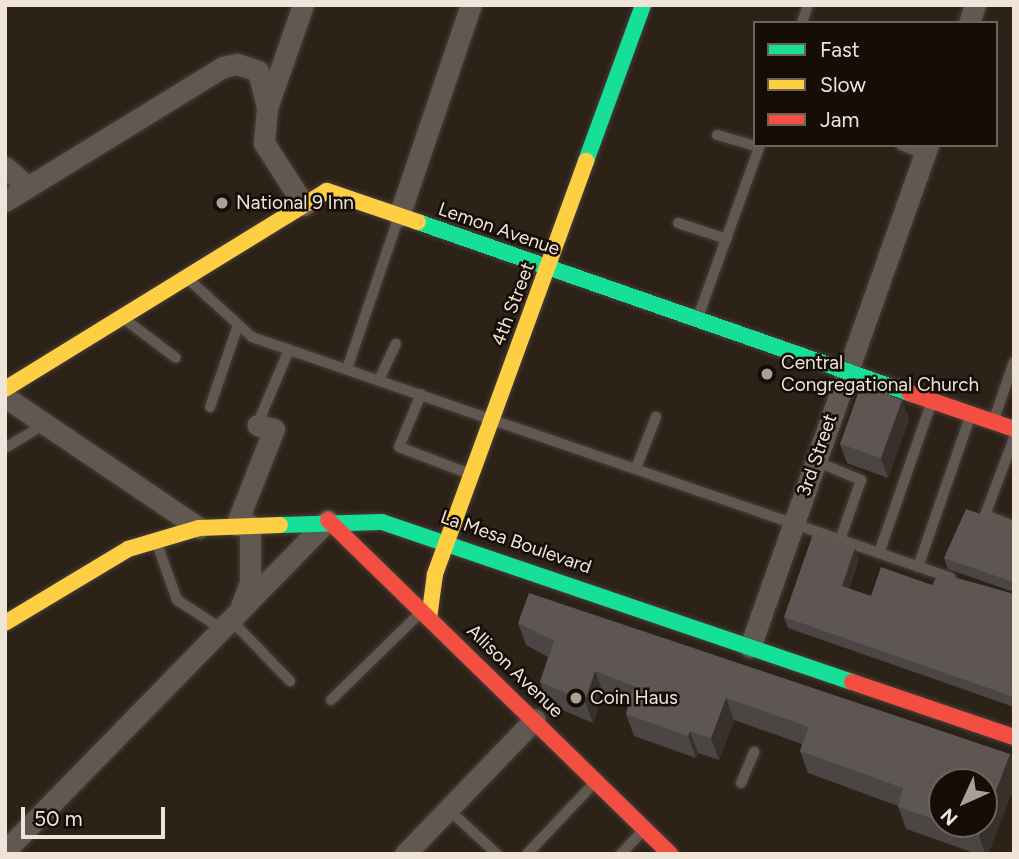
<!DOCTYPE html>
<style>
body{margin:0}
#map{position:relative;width:1019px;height:859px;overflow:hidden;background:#2c2218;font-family:Figtree,sans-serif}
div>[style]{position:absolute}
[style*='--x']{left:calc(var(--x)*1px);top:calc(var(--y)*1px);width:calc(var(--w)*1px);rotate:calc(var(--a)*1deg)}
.roads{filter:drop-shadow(0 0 2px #483f38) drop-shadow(0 0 2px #483f38)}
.lane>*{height:10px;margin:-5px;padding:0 5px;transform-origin:5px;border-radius:5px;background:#605851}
.street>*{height:21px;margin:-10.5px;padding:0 10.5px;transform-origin:10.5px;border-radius:10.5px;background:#605851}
.fast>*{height:16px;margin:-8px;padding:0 8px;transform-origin:8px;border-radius:8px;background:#16e098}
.slow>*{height:16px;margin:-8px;padding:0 8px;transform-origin:8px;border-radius:8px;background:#ffcf43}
.jam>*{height:16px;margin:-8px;padding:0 8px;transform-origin:8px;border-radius:8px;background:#f24e42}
.wall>*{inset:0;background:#4b4543}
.shaded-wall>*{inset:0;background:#37302b}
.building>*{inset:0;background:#5d5653}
.dots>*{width:19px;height:19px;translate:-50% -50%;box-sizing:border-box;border:4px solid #150d06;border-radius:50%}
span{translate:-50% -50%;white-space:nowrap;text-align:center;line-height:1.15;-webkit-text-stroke:5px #150d06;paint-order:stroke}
.poi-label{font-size:19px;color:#f0e4d9}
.left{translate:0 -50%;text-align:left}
.street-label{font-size:19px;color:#f0e4d9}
.frame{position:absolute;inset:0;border:7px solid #f0e4d9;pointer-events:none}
.legend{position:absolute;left:753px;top:21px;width:245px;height:126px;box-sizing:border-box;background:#150d06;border:2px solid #6d635a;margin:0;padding:9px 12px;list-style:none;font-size:21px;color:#f0e4d9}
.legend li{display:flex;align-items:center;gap:14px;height:35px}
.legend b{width:35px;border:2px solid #6d635a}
.north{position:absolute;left:928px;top:768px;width:70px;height:70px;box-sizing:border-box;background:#150d06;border:2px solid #6d635a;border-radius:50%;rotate:225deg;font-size:19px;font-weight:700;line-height:28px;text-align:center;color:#f0e4d9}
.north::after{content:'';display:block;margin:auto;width:24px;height:32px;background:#aba095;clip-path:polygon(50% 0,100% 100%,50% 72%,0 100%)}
.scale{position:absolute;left:21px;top:807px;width:144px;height:32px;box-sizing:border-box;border:4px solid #f0e4d9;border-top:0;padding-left:9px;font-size:21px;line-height:24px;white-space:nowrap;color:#f0e4d9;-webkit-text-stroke:5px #150d06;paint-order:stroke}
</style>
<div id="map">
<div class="roads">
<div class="lane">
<div style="--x:802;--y:23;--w:19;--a:-72"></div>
<div style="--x:717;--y:135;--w:44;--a:15.9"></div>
<div style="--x:901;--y:145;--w:26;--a:21"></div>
<div style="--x:678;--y:223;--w:51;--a:18.4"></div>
<div style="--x:187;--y:278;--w:88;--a:42.2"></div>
<div style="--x:252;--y:337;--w:739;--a:19.02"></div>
<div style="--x:698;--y:317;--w:183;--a:-70.2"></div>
<div style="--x:123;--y:318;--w:66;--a:37"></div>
<div style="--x:347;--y:369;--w:158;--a:-71.2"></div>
<div style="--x:379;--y:380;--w:40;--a:-65"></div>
<div style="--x:421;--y:394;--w:57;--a:112.5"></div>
<div style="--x:399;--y:447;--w:76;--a:20.8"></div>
<div style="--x:210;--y:407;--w:87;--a:-71.1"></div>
<div style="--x:994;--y:419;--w:60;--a:-70.7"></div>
<div style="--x:257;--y:425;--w:82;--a:-66.9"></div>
<div style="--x:1014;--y:438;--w:82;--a:110.6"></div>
<div style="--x:985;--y:515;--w:31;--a:21"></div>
<div style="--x:5;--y:448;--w:47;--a:-31"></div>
<div style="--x:815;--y:461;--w:50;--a:22.4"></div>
<div style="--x:861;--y:480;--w:64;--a:109.3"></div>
<div style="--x:636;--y:468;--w:55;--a:-68.6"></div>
<div style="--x:157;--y:544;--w:59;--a:70.3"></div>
<div style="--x:177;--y:600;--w:54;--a:32.8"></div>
<div style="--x:879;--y:553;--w:158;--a:-70.8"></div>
<div style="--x:918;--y:567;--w:159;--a:-70.9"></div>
<div style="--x:231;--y:620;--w:85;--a:46"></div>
<div style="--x:331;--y:700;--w:124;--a:-44.3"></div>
<div style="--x:741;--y:783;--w:34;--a:-67"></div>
<div style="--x:448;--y:809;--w:67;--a:42.6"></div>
<div style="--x:527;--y:854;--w:99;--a:-46.6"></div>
<div style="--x:621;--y:854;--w:33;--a:-47"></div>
</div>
<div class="street">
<div style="--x:303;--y:5;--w:109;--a:109.3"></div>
<div style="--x:267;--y:108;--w:35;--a:95"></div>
<div style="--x:264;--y:143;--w:74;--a:57.2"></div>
<div style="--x:969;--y:23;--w:19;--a:-72"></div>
<div style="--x:5;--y:167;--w:30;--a:41"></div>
<div style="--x:5;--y:201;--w:256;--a:-31.6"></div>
<div style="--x:223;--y:67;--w:14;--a:-12"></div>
<div style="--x:237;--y:64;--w:22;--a:18"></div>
<div style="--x:258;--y:71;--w:38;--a:76"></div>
<div style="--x:399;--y:216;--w:223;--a:-71.2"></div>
<div style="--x:5;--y:397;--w:234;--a:34"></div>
<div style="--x:236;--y:525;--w:103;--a:-68.4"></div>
<div style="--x:274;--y:429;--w:17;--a:-167"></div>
<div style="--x:241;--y:606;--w:25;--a:-69"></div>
<div style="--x:250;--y:583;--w:58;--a:-90"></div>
<div style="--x:750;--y:647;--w:533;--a:-70.48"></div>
<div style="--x:5;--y:851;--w:462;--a:-45.7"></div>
<div style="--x:405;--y:854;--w:187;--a:-46.1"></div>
</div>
<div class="fast">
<div style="--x:586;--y:161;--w:166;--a:-69.9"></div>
<div style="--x:418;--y:222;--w:520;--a:19.2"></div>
<div style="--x:280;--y:525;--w:102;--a:-1.7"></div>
<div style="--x:382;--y:522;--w:496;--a:18.8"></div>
</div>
<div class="slow">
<div style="--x:5;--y:389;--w:378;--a:-31.6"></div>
<div style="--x:327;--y:191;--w:96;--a:18.8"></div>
<div style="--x:429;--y:618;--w:44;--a:-82.2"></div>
<div style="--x:435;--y:574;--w:440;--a:-69.9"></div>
<div style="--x:5;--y:623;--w:144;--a:-31"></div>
<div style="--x:128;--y:549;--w:74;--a:-16.5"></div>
<div style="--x:199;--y:528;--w:81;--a:-2.1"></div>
</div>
<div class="jam">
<div style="--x:909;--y:393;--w:111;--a:18.9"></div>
<div style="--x:328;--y:520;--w:478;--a:44.3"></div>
<div style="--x:852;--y:682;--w:171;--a:18.8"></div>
</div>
</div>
<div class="wall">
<div style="clip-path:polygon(902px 400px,909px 419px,888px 478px,847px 463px,840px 444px)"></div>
<div style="clip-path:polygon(1014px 526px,1014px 592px,948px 569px,944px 558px)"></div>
<div style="clip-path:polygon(859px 559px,849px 589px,871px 596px,932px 585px,1014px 594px,1014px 707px,788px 628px,784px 617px)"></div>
<div style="clip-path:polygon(evenodd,518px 623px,1010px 754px,1014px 763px,1014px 787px,988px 854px,977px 854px,906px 829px,898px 806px,808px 773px,800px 751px,802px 744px,734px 720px,719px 760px,698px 753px,696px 758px,634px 736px,626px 714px,629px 703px,603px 693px,593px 723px,548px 704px,540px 682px,548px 657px,526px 645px,518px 623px,942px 782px,984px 824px,942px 824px,942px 782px)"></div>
</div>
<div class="shaded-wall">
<div style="clip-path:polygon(902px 400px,909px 419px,888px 478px,881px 458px)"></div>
<div style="clip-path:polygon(855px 548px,859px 559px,846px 597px,842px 586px)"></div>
<div style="clip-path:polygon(595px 671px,603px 693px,593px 723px,585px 701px)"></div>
<div style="clip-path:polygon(726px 698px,734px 720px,719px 760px,711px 738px)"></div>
<div style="clip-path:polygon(690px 731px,698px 753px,696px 758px,688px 736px)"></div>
<div style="clip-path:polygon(1010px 754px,1014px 763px,1014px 787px,988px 854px,985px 854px,979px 835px)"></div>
</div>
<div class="building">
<div style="clip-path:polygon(861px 385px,902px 400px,881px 458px,840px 444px)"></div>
<div style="clip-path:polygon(966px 509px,1014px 526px,1014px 586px,1013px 582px,944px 558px)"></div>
<div style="clip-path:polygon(813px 534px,855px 548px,842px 586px,871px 596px,881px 567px,932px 585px,939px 573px,1014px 594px,1014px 623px,1011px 632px,1014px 634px,1014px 697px,784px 617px)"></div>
<div style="clip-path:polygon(529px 593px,1010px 754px,984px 822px,984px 782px,942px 782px,942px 822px,898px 807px,903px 788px,800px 751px,809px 727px,726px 698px,711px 738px,690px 731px,688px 736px,626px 714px,634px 686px,595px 671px,585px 701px,540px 682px,554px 641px,518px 623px)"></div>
<div style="clip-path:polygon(947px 824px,983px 824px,979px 835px)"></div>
</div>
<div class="dots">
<div style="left:222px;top:203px;background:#aba095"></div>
<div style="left:767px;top:374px;background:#aba095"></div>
<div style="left:576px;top:698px;background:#aba095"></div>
</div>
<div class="poi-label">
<span class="left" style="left:236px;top:203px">National 9 Inn</span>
<span class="left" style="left:781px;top:374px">Central<br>Congregational Church</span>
<span class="left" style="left:590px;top:698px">Coin Haus</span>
</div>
<div class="street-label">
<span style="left:499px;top:229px;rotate:19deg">Lemon Avenue</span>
<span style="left:513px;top:304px;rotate:-69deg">4th Street</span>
<span style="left:817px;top:455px;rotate:-71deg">3rd Street</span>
<span style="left:516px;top:542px;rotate:19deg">La Mesa Boulevard</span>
<span style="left:515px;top:671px;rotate:44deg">Allison Avenue</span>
</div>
<div class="frame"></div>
<ul class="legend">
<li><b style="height:9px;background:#16e098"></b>Fast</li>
<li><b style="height:9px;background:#ffcf43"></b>Slow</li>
<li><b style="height:9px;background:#f24e42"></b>Jam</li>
</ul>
<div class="north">N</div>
<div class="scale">50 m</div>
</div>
